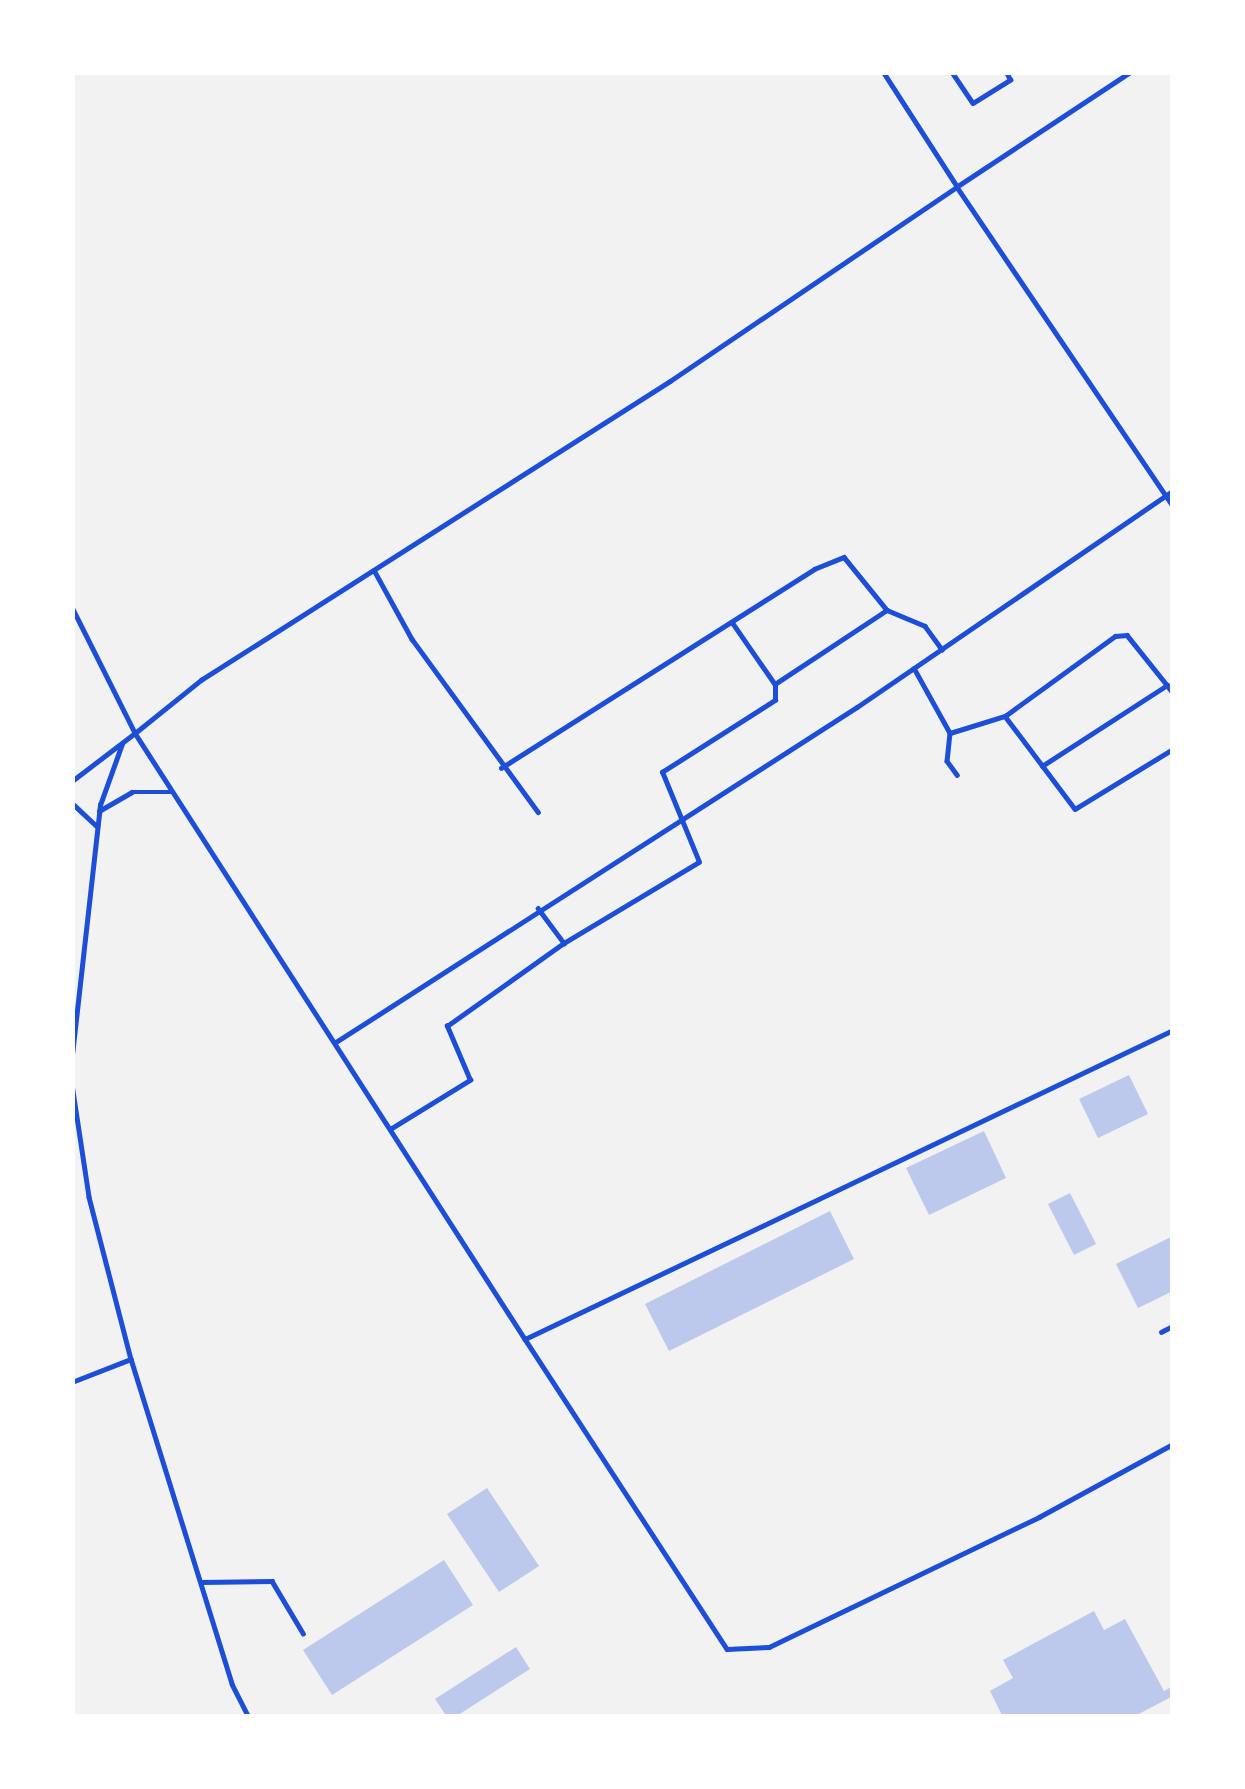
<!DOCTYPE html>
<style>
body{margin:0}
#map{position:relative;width:1245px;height:1789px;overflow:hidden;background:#f2f2f2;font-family:"Zilla Slab",serif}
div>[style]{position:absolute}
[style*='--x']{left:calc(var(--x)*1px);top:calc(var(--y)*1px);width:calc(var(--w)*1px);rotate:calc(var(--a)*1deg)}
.building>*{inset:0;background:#bdc9ec}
.service>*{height:4.5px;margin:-2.25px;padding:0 2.25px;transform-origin:2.25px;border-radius:2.25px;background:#1d4ed8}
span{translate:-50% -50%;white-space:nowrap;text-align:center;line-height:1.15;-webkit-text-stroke:9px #fff;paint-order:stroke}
.frame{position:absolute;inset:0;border:75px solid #fff;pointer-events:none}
</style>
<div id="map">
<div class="building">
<div style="clip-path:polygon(1129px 1075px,1148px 1114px,1098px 1138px,1079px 1099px)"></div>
<div style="clip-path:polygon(984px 1131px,1006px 1178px,929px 1215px,906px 1168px)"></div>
<div style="clip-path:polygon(1070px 1193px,1096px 1244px,1074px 1255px,1048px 1204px)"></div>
<div style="clip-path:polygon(830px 1211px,854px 1259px,669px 1351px,645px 1304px)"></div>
<div style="clip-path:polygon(1173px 1236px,1173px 1291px,1138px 1308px,1116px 1264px)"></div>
<div style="clip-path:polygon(487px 1488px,539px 1566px,499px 1592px,447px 1514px)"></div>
<div style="clip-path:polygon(444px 1560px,473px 1605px,332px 1695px,303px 1650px)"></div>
<div style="clip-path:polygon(1094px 1611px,1104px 1630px,1125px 1619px,1164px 1691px,1173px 1686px,1173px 1696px,1133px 1717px,1003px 1717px,990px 1691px,1013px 1678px,1003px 1660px)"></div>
<div style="clip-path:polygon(516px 1647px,530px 1669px,455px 1717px,447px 1717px,435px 1699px)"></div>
</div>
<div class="service">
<div style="--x:952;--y:72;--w:37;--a:56"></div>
<div style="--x:973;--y:103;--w:44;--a:-31.9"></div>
<div style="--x:1010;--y:80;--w:9;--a:-117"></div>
<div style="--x:1131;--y:72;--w:209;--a:146.5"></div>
<div style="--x:957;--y:187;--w:385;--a:55.9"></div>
<div style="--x:374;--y:570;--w:79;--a:61.2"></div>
<div style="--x:412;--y:639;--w:214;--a:53.9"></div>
<div style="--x:72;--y:607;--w:141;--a:63.4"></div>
<div style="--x:135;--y:733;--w:85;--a:-38.8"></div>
<div style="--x:201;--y:680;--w:556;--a:-32.52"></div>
<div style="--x:670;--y:381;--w:346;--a:-34.1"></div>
<div style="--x:957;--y:187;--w:137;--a:-122.8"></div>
<div style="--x:732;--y:622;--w:75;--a:55.3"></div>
<div style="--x:775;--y:684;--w:134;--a:-33.5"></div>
<div style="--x:914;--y:668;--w:74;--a:61"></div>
<div style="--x:950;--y:733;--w:28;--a:96"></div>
<div style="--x:947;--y:761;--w:17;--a:54"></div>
<div style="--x:1005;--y:716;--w:136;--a:-36"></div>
<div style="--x:1115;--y:636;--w:12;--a:-5"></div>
<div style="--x:1127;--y:635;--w:64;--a:51.3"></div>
<div style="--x:950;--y:733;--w:58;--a:-17.2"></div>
<div style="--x:1005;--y:716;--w:116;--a:53"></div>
<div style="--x:1075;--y:809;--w:115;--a:-31.5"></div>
<div style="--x:1042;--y:766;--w:149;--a:-32.9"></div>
<div style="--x:1167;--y:685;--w:10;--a:53"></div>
<div style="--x:501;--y:768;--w:371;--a:-32.4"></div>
<div style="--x:814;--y:569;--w:32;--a:-22"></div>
<div style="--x:844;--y:557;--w:68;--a:50.9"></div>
<div style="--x:887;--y:610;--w:41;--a:22.8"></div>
<div style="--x:925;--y:626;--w:29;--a:54"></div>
<div style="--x:72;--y:781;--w:79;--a:-37.3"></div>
<div style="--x:135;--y:733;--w:721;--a:57.24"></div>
<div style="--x:525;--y:1339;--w:718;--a:-25.49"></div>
<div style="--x:72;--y:803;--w:34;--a:43"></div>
<div style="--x:99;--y:811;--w:38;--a:-30"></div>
<div style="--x:132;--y:792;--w:40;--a:0"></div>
<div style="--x:538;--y:908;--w:44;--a:53.4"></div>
<div style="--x:564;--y:943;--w:157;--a:-31"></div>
<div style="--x:699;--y:862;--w:97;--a:-112.3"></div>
<div style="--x:662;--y:772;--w:134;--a:-32.5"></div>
<div style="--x:775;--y:700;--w:16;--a:-90"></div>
<div style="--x:336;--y:1042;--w:619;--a:-32.74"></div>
<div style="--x:857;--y:707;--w:383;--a:-34.4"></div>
<div style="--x:72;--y:1055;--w:252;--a:-83.6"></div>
<div style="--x:100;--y:805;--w:65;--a:-70.2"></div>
<div style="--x:72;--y:1084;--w:114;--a:81.4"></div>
<div style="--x:89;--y:1197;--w:167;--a:75.5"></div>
<div style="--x:131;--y:1359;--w:340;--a:72.7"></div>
<div style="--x:232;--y:1684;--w:37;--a:63"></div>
<div style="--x:392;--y:1128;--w:92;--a:-31.6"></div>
<div style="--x:470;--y:1080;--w:59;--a:-113.1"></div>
<div style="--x:447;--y:1026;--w:143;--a:-35.4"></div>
<div style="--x:1161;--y:1332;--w:13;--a:-27"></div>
<div style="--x:525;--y:1339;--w:370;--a:56.9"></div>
<div style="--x:727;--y:1649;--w:42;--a:-2.7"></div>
<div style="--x:769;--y:1647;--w:300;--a:-25.7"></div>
<div style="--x:1039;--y:1517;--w:153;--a:-28.6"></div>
<div style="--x:72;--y:1382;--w:63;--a:-21.3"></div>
<div style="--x:201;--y:1582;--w:71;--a:-0.8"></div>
<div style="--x:272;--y:1581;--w:61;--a:59.2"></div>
<div style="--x:668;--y:1717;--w:30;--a:0"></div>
</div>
<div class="frame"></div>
</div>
